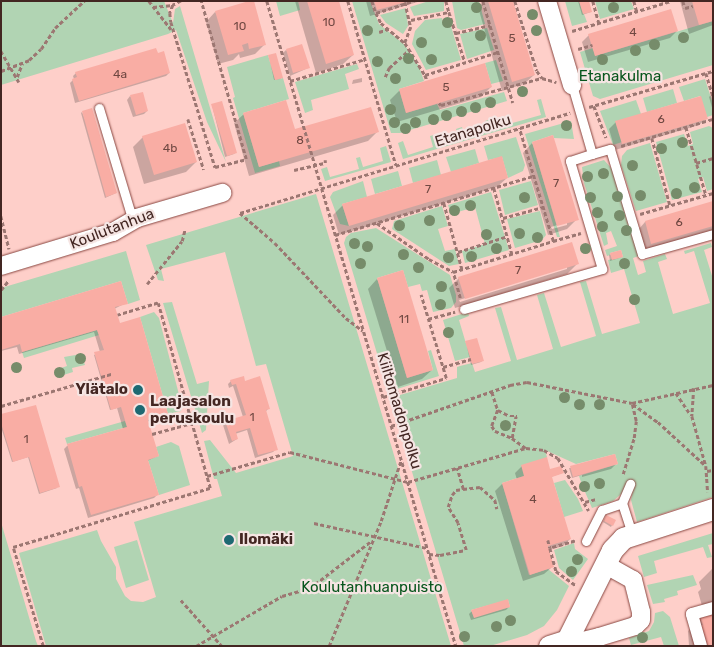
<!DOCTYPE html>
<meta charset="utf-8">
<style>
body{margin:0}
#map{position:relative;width:714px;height:647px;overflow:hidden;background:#fecfc9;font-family:Rubik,sans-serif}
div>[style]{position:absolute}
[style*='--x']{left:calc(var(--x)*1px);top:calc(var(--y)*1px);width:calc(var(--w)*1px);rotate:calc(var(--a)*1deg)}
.green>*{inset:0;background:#b1d4b3}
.shadow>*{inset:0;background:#0003}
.building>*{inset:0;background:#f9ada4}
.path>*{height:2.5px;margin-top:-1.25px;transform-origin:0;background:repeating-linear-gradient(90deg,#9c7772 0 4px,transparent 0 6.5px)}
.roads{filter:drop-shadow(0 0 1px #894741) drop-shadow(0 0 1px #894741)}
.service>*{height:9px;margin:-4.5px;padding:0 4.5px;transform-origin:4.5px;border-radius:4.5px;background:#fff}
.pedestrian>*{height:12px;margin:-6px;padding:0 6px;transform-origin:6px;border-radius:6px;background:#fff}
.minor>*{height:18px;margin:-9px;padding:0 9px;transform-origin:9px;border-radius:9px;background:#fff}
.tertiary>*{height:21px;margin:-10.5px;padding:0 10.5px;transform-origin:10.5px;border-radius:10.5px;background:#fff}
.trees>*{width:11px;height:11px;margin:-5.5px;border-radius:50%;background:#768c6a}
.dots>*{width:14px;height:14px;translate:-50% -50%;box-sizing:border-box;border:2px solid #f5e5e3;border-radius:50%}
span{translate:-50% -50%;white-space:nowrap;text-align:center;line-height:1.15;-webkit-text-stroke:4.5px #f5e5e3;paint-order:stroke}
.number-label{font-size:12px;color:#704842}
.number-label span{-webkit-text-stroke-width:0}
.park-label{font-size:15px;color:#07551c}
.street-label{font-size:15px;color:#432622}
.poi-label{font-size:15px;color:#432622;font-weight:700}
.right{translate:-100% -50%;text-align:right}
.left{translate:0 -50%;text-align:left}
.frame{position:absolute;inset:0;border:2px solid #432622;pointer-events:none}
</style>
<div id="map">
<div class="green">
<div style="clip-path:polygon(1px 1px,164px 1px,173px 23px,175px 9px,180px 6px,226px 162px,207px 122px,176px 30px,168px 34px,1px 85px)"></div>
<div style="clip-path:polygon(276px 1px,298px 1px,300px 10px,280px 16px)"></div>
<div style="clip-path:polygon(352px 1px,370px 1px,379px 24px,404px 44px,419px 66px,424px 81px,399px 89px,406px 113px,437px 104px,440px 110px,504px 92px,507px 101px,400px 133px,391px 133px)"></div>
<div style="clip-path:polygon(429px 1px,444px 1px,444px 11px,414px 16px,410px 7px)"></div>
<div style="clip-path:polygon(452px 1px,479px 1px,485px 24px,461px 30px,457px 28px)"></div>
<div style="clip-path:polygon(565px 1px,579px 1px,587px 22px,572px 26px)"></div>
<div style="clip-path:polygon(595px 1px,631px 1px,634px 9px,600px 19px)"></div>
<div style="clip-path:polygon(406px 8px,408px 26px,403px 34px,386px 23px,380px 15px)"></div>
<div style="clip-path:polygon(442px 18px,444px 27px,451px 26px,461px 60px,426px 70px,412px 44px,415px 31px,425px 20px)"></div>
<div style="clip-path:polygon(713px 21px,713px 65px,600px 99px,593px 96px,580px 52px,593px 48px,595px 56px)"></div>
<div style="clip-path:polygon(487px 28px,494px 50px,467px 59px,460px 34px)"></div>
<div style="clip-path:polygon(268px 55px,275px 80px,283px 78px,289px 99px,243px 113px,259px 167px,279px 161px,280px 166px,255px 173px,233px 98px,235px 97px,227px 67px)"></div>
<div style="clip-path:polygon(496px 60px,503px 81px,491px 84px,485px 63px)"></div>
<div style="clip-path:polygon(357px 64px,359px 69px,345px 74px,349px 89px,311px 100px,313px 110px,305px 113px,295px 82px)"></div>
<div style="clip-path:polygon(705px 79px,713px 104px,713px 115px,707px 117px,700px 96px,684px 101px,679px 87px)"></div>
<div style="clip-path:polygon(673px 89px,677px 103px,647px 112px,643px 98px)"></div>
<div style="clip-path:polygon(541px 99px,546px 117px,403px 159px,398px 143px,403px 141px,408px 155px,433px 147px,430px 136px,434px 135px,438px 145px,459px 139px,456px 129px,462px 127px,465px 137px,488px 130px,485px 121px,491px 119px,494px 128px,541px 115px,537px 100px)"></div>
<div style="clip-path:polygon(636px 100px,641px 114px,622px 142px,613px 145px,600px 111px)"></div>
<div style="clip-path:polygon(571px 121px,574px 139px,554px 138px,553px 135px,532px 142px,560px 237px,557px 237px,525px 134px)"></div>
<div style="clip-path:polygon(709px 126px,713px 128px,713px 189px,707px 191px,703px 177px,698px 179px,702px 192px,672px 200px,656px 142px,684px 134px,688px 146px,693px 144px,690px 132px)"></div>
<div style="clip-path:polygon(516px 137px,525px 165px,523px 171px,508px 178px,502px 157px,488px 160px,484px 146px)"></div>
<div style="clip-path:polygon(650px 143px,667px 202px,636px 211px,621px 165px,622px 156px,627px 150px)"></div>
<div style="clip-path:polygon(386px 146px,391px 162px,325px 181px,321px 169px,327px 167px,330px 177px,359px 169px,356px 158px,360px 157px,363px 167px,383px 161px,380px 148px)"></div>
<div style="clip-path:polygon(475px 149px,479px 163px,451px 172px,446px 157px)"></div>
<div style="clip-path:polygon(437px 160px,441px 175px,413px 183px,409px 168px)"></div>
<div style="clip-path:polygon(evenodd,604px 160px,613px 170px,639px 256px,633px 258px,638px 275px,646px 272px,643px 261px,665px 254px,667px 259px,658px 262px,673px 314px,710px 303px,694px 251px,685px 254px,684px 251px,711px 243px,712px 247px,704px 250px,713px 279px,713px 497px,637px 522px,631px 500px,634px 483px,613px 501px,592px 508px,582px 485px,579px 476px,618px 464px,615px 454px,576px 464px,545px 450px,547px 457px,524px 476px,502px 483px,529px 575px,548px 569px,569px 586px,557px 610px,544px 626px,527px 635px,490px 646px,464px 646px,390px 398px,457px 378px,457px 367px,460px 366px,472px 363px,475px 372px,511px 361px,495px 308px,501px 307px,517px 360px,553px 349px,537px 295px,544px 293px,561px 347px,596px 336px,580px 282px,586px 281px,602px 334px,640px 323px,624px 269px,611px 273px,608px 260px,623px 257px,621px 250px,610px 253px,610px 255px,607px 256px,605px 250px,617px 246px,611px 231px,606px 233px,608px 244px,604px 246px,584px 183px,582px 167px,604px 160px,508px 600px,510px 607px,474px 617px,471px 610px,508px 600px)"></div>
<div style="clip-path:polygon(398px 171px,402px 186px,375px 194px,371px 179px)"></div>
<div style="clip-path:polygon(363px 181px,367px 197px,342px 204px,349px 226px,340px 224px,330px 197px,333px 192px)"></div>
<div style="clip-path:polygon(531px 181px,538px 205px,505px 215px,499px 190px)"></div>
<div style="clip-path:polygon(491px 192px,509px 250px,465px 263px,462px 251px,485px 244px,475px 207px,451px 214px,448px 205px)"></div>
<div style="clip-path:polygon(316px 194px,451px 646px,46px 646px,19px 553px,97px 530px,101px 541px,116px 567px,116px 579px,125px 596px,131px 601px,143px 602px,156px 597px,134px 522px,222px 496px,217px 479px,214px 479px,204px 441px,210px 440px,236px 473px,293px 456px,266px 364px,256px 366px,225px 252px,161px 269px,164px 281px,158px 280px,146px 245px)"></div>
<div style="clip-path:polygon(442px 206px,448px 226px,438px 229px,445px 251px,455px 249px,459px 264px,449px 266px,392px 229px,394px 221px)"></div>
<div style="clip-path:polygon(540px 211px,546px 235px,542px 240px,515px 248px,507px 219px)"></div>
<div style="clip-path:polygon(376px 228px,450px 275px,456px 295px,456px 302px,451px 308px,433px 312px,427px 290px,422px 291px,420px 284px,408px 287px,403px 270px,377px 278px,407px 378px,433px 370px,428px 351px,431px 350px,439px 376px,397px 389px,393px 386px,387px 387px,344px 243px,346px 237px,351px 233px)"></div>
<div style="clip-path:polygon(126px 251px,140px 300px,128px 304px,121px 281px,1px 317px,1px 288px)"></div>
<div style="clip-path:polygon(172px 302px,197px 384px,209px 381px,206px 430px,202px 433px,163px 303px)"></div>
<div style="clip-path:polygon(154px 312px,159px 318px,182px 406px,181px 411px,168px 414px,140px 317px)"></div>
<div style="clip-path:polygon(468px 312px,469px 316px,459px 320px,470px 357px,455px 361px,443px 320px)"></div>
<div style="clip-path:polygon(97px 330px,99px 335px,24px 358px,22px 352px)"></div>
<div style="clip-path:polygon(81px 354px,85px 365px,72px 368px,73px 372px,57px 377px,55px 370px,67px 366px,64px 357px)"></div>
<div style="clip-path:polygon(125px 421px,127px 427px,67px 444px,65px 438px)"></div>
<div style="clip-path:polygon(171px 442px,179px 446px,190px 485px,159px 495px,148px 460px,159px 456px,156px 447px)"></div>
<div style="clip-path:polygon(565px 480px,578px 499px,583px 511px,564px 517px,554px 483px)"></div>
<div style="clip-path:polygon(1px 522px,36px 641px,38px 646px,1px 646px)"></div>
<div style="clip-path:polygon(713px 533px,713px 544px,708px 545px,712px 557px,707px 558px,703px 547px,654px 561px,657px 573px,644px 577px,638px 556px)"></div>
<div style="clip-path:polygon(137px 540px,149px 580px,126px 588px,114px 547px)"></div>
<div style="clip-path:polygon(574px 543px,575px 549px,588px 559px,573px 580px,559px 568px,554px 550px)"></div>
<div style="clip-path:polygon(693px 575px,697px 585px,677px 591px,678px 595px,664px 599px,665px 602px,653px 604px,647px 585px)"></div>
<div style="clip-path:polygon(663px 611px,670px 617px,679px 646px,664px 646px,661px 637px,631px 645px,629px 638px,649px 631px,654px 622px,655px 613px)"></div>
</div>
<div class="shadow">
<div style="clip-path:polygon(295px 1px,337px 1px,353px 55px,343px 64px,316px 73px)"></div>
<div style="clip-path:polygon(366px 1px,421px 1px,370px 16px)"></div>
<div style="clip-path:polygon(484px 1px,512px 1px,534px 75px,524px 84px,502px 91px,478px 7px)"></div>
<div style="clip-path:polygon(578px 1px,588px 1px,591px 12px,582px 15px)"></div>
<div style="clip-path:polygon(680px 1px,713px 1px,713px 25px,689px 34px)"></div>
<div style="clip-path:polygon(215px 12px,265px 44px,255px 54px,240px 58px,239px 54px,233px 60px,218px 64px,206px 22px)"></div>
<div style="clip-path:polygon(677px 31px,670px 38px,588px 62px,582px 42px,589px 35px)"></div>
<div style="clip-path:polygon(286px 50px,308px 68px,290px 76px,283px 53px)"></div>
<div style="clip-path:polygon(269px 56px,282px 77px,280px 79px,274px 80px)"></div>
<div style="clip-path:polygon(76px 73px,169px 73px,166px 76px,75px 103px,70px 83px,74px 79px,73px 76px)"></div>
<div style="clip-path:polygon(362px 78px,362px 82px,352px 84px,353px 80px)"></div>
<div style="clip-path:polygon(491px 87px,481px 97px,397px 122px,390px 100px,400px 90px)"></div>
<div style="clip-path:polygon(713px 93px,713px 111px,709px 97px)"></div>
<div style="clip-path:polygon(130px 96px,147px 111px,144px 114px,133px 117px,127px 100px)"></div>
<div style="clip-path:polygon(212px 105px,235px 153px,234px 154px,225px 157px)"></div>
<div style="clip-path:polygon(82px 112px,116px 193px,105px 198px,81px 113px)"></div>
<div style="clip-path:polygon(244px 114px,294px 131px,377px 132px,368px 141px,249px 176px,234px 123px)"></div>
<div style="clip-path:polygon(706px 119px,699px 125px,615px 150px,609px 129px,616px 122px)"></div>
<div style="clip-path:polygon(143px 137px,196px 162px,186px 172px,144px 184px,133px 147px)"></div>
<div style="clip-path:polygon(evenodd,532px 143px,577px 219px,567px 229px,548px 235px,523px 153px,532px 143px,567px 222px,567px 225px,552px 229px,551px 227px,567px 222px)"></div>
<div style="clip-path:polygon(507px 178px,497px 187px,339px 235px,333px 215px,343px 205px)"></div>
<div style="clip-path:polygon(713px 202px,713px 230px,645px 250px,639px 229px,645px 222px)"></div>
<div style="clip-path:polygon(620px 251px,622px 257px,610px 261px,609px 255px)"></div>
<div style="clip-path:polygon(evenodd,577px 264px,567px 274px,455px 308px,449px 288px,459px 278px,577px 264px,567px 266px,567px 269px,460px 302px,459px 300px,567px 266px)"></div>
<div style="clip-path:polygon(377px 279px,432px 370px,422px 379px,398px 387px,368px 289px)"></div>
<div style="clip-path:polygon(126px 303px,114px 309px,119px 324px,167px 414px,147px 422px,158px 456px,147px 461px,157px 495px,154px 498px,88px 518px,79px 488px,76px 489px,64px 449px,67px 446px,123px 429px,117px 408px,110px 410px,94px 355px,100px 352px,94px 332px,19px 354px,17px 347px,1px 351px,1px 318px)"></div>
<div style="clip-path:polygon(466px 342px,482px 361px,481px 362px,471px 365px)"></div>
<div style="clip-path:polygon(231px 381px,244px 382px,268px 409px,265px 412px,276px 449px,273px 452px,255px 458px,247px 430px,235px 434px,237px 439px,229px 444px,223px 425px,243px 417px,233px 386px,229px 388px,228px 384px)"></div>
<div style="clip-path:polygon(1px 415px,57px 488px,39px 494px,28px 457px,12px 462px,1px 427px)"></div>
<div style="clip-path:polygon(616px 464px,611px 469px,582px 477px,582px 475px,572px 478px,569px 468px)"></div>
<div style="clip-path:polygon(522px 466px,562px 473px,551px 477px,570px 539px,563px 546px,546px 551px,551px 568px,544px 574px,523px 581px,495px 491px,502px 484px,517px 480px,515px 473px)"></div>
<div style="clip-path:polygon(605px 518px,612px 525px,611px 527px,603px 522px)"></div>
<div style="clip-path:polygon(712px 569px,713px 646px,689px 646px,688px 631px,701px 618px,705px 616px,698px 592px,701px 589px,699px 582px)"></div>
<div style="clip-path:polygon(509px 607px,506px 610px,471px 620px,469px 614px,472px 611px)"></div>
</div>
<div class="building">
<div style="clip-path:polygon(249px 1px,254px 1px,266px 45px,249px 49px,248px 43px,242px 45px,244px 51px,228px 55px,215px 11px)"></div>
<div style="clip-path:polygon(307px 1px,339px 1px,354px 55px,326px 64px)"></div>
<div style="clip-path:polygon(374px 1px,406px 1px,406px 2px,377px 10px)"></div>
<div style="clip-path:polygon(488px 1px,513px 1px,535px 75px,512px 82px)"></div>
<div style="clip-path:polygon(579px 1px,589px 1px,592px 12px,583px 14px)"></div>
<div style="clip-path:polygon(692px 1px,713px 1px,713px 21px,699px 25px)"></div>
<div style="clip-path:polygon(671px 9px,678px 31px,595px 56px,588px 34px)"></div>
<div style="clip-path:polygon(302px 44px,310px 68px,293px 73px,286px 49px)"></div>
<div style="clip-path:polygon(156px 48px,158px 53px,164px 51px,170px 73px,79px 101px,72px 79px,77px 77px,75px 72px)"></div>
<div style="clip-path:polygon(276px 53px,283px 78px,275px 80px,268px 55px)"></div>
<div style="clip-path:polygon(485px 63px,492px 87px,406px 113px,399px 89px)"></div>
<div style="clip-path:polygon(143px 92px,148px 111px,136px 115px,130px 95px)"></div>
<div style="clip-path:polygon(701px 96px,708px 119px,622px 144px,615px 121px)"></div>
<div style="clip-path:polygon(286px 100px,295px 129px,371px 107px,379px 132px,259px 167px,243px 113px)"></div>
<div style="clip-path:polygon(222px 101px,237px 153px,227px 156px,211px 104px)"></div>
<div style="clip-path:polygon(92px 108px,117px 193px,106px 197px,82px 111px)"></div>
<div style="clip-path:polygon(185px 123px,197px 162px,154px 175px,142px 136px)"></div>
<div style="clip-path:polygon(553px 135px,579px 220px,557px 226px,532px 142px)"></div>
<div style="clip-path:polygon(502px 156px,508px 178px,349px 226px,342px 204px)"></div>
<div style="clip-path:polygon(713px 201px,713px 226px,651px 244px,645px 221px)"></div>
<div style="clip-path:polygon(572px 242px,579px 264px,465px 299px,458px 277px)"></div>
<div style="clip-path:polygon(621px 250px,623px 257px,612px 260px,610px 253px)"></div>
<div style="clip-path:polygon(403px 270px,433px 370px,407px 378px,377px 278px)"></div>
<div style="clip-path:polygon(121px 281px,128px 304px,115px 307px,120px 323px,140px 317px,168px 414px,148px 420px,159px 456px,148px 460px,159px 495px,91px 515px,82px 486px,79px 487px,67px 444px,127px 427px,121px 407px,111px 410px,94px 352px,104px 350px,97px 330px,22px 352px,20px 344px,1px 350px,1px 317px)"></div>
<div style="clip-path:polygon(477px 338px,484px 361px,472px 364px,465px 341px)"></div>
<div style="clip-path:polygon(244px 376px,245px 381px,260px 376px,270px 409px,266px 410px,278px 450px,258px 455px,250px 428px,236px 432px,238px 439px,232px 441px,225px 421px,246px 415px,236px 384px,232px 385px,230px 380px)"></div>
<div style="clip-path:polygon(36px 405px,60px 487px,40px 493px,29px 457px,13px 462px,1px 423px,1px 414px)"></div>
<div style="clip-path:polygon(615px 454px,618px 464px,573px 477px,570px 466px)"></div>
<div style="clip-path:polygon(547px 457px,550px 469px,561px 466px,564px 473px,552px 477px,571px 539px,548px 546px,554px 567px,530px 575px,502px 483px,524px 476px,521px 465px)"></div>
<div style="clip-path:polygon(606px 515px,616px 520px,613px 526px,604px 521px)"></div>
<div style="clip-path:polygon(508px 599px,510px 607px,474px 618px,471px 610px)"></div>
<div style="clip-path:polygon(713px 613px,713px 646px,705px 646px,700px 626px,703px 625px,700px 617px)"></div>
</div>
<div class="path">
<div style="--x:149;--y:1;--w:36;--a:52"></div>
<div style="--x:181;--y:1;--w:9;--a:153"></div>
<div style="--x:173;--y:5;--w:9;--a:111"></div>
<div style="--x:170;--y:13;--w:9;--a:84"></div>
<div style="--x:171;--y:22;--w:152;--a:73.1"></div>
<div style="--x:215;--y:167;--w:32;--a:-14"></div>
<div style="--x:246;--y:159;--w:164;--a:-105.9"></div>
<div style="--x:267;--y:1;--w:672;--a:73.67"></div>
<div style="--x:348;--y:1;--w:171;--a:73.7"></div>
<div style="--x:372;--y:1;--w:13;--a:72"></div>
<div style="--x:376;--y:13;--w:40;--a:-18"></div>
<div style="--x:446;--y:1;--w:11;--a:75"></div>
<div style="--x:483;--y:1;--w:106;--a:73.6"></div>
<div style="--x:515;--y:1;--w:73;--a:72.6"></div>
<div style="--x:537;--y:71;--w:9;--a:54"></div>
<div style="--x:542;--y:78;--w:15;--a:16"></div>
<div style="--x:593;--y:1;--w:23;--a:75"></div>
<div style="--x:634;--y:1;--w:11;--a:75"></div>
<div style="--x:683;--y:1;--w:7;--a:74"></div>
<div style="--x:685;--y:8;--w:8;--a:-14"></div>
<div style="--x:405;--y:2;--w:26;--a:77"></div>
<div style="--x:411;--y:27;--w:17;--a:111"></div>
<div style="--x:153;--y:7;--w:20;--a:-6"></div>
<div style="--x:376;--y:13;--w:11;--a:63"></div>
<div style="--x:381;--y:23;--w:31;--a:40"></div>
<div style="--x:405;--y:43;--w:38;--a:58"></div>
<div style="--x:425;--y:75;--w:77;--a:-17.5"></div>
<div style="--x:411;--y:20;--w:39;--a:-12"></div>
<div style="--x:449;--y:12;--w:52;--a:72.3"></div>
<div style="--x:572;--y:31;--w:103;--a:-16.9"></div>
<div style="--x:379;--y:32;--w:9;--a:-18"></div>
<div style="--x:456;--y:33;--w:35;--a:-13"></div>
<div style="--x:578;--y:49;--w:15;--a:-16"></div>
<div style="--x:1;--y:51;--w:36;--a:60"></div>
<div style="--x:1;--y:71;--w:30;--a:-21"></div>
<div style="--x:29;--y:60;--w:16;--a:-43"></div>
<div style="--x:41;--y:49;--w:25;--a:-56"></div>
<div style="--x:55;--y:28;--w:40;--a:-43"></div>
<div style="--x:706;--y:73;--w:24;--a:73"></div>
<div style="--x:425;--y:75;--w:5;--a:68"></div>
<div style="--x:17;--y:77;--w:14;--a:-69"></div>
<div style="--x:385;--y:77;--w:10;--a:-66"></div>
<div style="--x:389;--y:68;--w:28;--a:-42"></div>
<div style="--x:290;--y:81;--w:78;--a:-16.3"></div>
<div style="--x:439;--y:103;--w:3;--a:45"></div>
<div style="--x:441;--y:105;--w:105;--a:-15"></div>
<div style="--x:594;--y:106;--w:34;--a:69"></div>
<div style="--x:589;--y:107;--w:129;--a:-16.2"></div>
<div style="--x:188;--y:119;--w:53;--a:72.6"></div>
<div style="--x:686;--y:127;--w:71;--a:73.6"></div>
<div style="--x:652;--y:138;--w:69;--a:75"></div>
<div style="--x:621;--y:146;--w:96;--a:-16.4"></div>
<div style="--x:696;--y:163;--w:18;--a:-16"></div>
<div style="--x:294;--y:170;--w:32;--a:-13"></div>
<div style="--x:325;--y:163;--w:3;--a:-90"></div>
<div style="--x:494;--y:188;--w:68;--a:74.7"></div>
<div style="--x:444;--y:203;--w:68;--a:74.7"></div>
<div style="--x:240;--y:213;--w:345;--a:-16.9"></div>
<div style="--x:240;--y:213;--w:46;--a:40.6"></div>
<div style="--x:275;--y:243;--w:103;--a:46.6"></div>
<div style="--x:346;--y:318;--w:21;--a:37"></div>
<div style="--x:640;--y:214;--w:76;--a:-16"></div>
<div style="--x:1;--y:216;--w:34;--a:76"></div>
<div style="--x:503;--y:218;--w:41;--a:-15.4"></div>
<div style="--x:377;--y:223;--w:63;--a:34.7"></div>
<div style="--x:429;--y:259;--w:27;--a:28"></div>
<div style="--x:335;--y:235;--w:207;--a:-16.6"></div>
<div style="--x:553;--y:241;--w:29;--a:-16"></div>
<div style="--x:458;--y:252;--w:52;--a:-17.7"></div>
<div style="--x:147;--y:284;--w:55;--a:-50.9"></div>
<div style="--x:182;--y:241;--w:12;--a:-76"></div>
<div style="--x:1;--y:290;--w:11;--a:-52"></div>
<div style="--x:460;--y:298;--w:27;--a:-105"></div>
<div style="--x:453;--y:272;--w:105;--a:-17.2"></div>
<div style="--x:553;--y:241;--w:118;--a:-106.7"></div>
<div style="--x:428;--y:319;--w:28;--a:-15"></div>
<div style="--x:443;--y:367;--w:29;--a:-16"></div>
<div style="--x:694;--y:388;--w:28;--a:94"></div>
<div style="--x:692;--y:416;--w:52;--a:74.4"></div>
<div style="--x:706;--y:466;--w:26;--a:86"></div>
<div style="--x:492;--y:392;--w:19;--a:72"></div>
<div style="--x:498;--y:410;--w:17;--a:111"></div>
<div style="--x:492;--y:426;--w:6;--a:59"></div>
<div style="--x:495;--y:431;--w:18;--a:22"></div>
<div style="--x:512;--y:438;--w:17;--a:36"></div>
<div style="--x:676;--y:393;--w:27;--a:56"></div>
<div style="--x:383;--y:397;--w:66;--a:-16.8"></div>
<div style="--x:446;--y:378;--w:87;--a:-106.8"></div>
<div style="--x:633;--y:404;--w:31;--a:36"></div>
<div style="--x:658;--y:422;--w:64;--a:42.5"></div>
<div style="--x:1;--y:406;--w:115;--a:-16.2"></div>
<div style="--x:498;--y:410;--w:13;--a:27"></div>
<div style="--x:510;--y:416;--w:7;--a:0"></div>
<div style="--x:391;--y:426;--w:126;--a:-19"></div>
<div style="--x:510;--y:385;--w:17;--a:-10"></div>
<div style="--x:527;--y:382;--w:107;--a:11.3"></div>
<div style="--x:632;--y:403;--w:83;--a:-12.5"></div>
<div style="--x:152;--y:434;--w:41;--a:-15.4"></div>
<div style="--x:512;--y:438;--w:22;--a:-80"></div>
<div style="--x:707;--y:471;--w:6;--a:-9"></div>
<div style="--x:623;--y:474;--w:38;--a:-73"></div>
<div style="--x:634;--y:438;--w:17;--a:-83"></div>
<div style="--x:636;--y:421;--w:18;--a:-103"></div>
<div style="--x:207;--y:476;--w:86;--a:-16.1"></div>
<div style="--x:290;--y:452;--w:122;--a:14.3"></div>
<div style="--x:408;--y:482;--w:123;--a:-16.1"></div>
<div style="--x:526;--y:448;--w:18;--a:6"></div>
<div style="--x:544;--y:450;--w:16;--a:30"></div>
<div style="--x:558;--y:458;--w:61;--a:59.7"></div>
<div style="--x:463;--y:489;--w:17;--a:-7"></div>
<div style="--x:480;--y:487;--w:20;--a:41"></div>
<div style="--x:495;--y:500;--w:9;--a:77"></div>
<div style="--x:585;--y:502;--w:11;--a:-15"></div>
<div style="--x:314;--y:523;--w:116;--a:12.5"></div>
<div style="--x:548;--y:540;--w:8;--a:76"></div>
<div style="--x:575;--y:541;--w:26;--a:164"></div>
<div style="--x:550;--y:548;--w:24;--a:75"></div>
<div style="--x:556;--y:571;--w:24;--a:36"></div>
<div style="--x:429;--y:554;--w:11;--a:5"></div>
<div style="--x:440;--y:555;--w:26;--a:-11"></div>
<div style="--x:466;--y:550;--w:28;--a:-107"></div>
<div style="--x:458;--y:523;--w:19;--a:-122"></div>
<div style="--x:448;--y:507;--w:13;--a:-72"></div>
<div style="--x:452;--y:495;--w:6;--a:-51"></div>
<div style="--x:456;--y:490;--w:7;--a:-8"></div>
<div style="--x:463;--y:489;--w:22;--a:-106"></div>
<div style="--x:181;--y:600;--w:62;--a:48.3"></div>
<div style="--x:43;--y:646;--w:103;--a:-106.9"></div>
<div style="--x:13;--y:547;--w:206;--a:-16.7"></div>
<div style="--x:210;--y:488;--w:192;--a:-105.7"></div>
<div style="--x:158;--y:303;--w:42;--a:163.3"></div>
<div style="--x:196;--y:646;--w:99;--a:-30.2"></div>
<div style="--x:282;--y:596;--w:29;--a:-16"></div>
<div style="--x:310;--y:588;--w:76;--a:-37.5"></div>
<div style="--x:329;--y:646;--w:135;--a:-67.4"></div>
<div style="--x:381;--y:521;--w:64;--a:-71.8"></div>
</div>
<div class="roads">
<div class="service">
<div style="--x:99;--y:108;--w:118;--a:73.3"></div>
<div style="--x:592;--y:154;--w:19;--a:-16"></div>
<div style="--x:610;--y:149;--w:110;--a:73.1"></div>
<div style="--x:642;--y:254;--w:74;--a:-15.7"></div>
<div style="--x:464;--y:309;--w:144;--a:-16.2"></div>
<div style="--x:602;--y:269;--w:113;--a:-106.5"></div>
<div style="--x:570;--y:161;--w:23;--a:-18"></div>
<div style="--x:592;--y:154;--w:72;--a:-106.2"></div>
<div style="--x:622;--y:503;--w:21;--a:-67"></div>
<div style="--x:586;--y:541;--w:35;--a:-63"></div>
<div style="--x:602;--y:510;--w:21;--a:-19"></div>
<div style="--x:622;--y:503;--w:33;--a:72"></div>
</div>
<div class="pedestrian">
<div style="--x:701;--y:646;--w:33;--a:-106"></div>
<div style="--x:692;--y:614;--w:22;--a:-16"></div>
</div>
<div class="minor">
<div style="--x:547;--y:1;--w:88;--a:73.4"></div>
<div style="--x:1;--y:266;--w:117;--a:-16.9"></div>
<div style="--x:113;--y:232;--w:28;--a:-30"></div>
<div style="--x:137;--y:218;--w:89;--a:-16.4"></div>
<div style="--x:567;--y:640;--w:12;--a:9"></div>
<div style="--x:579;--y:642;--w:21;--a:-14"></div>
<div style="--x:599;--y:637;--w:38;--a:-17"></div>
<div style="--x:635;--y:626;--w:8;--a:-45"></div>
<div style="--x:641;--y:620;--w:8;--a:-90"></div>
<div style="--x:641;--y:612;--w:33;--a:-104"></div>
<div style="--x:633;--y:580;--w:31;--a:-151"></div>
</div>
<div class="tertiary">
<div style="--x:549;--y:646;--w:19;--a:-18"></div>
<div style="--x:567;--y:640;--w:101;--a:-63.4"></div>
<div style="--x:612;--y:550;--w:16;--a:-47"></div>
<div style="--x:623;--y:538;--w:95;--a:-17.9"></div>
</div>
</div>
<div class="trees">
<div style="left:476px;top:7px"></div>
<div style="left:613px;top:7px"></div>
<div style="left:532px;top:14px"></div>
<div style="left:447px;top:22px"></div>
<div style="left:367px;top:30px"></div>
<div style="left:536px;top:30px"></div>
<div style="left:480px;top:35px"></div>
<div style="left:683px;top:37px"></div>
<div style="left:421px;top:42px"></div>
<div style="left:654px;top:44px"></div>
<div style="left:635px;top:50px"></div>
<div style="left:408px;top:58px"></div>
<div style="left:431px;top:59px"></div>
<div style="left:602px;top:59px"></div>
<div style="left:377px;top:61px"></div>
<div style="left:395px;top:78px"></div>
<div style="left:522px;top:91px"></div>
<div style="left:490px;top:102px"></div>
<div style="left:475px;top:107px"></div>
<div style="left:390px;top:109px"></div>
<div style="left:461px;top:111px"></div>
<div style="left:446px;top:115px"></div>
<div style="left:433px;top:119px"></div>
<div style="left:394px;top:122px"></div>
<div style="left:415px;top:122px"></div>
<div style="left:566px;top:125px"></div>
<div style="left:405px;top:128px"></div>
<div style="left:682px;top:142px"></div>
<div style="left:661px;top:148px"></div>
<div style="left:632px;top:165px"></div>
<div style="left:603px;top:173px"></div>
<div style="left:587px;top:176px"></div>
<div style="left:694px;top:187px"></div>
<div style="left:676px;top:193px"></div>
<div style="left:640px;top:195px"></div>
<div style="left:617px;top:196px"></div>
<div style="left:524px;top:197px"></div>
<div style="left:590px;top:197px"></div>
<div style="left:470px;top:205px"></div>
<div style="left:454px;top:210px"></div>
<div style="left:597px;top:212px"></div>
<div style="left:619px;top:215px"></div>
<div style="left:429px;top:220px"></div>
<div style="left:399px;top:225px"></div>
<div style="left:602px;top:226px"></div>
<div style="left:626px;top:230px"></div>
<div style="left:519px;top:233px"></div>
<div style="left:486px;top:234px"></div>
<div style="left:537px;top:237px"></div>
<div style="left:354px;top:243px"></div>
<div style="left:367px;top:246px"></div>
<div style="left:496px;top:248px"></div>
<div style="left:585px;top:248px"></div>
<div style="left:403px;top:254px"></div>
<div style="left:471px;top:256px"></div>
<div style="left:448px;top:257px"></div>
<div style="left:360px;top:263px"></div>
<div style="left:624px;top:263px"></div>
<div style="left:418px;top:267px"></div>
<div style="left:441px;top:286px"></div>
<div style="left:634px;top:299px"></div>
<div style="left:440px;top:304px"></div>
<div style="left:448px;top:332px"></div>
<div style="left:80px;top:358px"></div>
<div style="left:16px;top:367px"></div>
<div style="left:59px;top:372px"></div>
<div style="left:564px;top:397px"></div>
<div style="left:579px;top:404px"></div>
<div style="left:599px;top:404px"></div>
<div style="left:505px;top:425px"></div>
<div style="left:599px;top:483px"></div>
<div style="left:584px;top:486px"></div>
<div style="left:577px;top:559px"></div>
<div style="left:571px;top:571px"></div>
<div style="left:510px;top:620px"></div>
<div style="left:496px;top:626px"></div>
<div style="left:464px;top:636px"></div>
<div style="left:642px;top:637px"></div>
</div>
<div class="dots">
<div style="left:138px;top:390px;background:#1e6972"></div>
<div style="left:140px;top:410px;background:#1e6972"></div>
<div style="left:229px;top:540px;background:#1e6972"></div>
</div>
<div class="number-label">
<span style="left:329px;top:23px">10</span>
<span style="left:240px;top:27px">10</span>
<span style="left:633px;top:33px">4</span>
<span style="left:512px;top:39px">5</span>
<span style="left:120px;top:75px">4a</span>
<span style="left:446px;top:88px">5</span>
<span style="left:661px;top:120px">6</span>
<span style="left:300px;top:141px">8</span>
<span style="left:170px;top:149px">4b</span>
<span style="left:556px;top:184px">7</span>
<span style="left:428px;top:190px">7</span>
<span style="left:679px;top:223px">6</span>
<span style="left:518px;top:271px">7</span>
<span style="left:404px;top:320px">11</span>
<span style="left:252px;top:418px">1</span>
<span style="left:26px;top:440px">1</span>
<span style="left:533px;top:500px">4</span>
</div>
<div class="park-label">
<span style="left:620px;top:77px">Etanakulma</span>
<span style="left:372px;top:588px">Koulutanhuanpuisto</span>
</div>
<div class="street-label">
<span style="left:473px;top:131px;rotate:-17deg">Etanapolku</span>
<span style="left:112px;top:229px;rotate:-21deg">Koulutanhua</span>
<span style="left:399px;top:411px;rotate:73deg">Kiiltomadonpolku</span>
</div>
<div class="poi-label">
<span class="right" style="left:128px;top:390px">Ylätalo</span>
<span class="left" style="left:150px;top:410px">Laajasalon<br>peruskoulu</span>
<span class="left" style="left:239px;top:540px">Ilomäki</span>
</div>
<div class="frame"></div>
</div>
